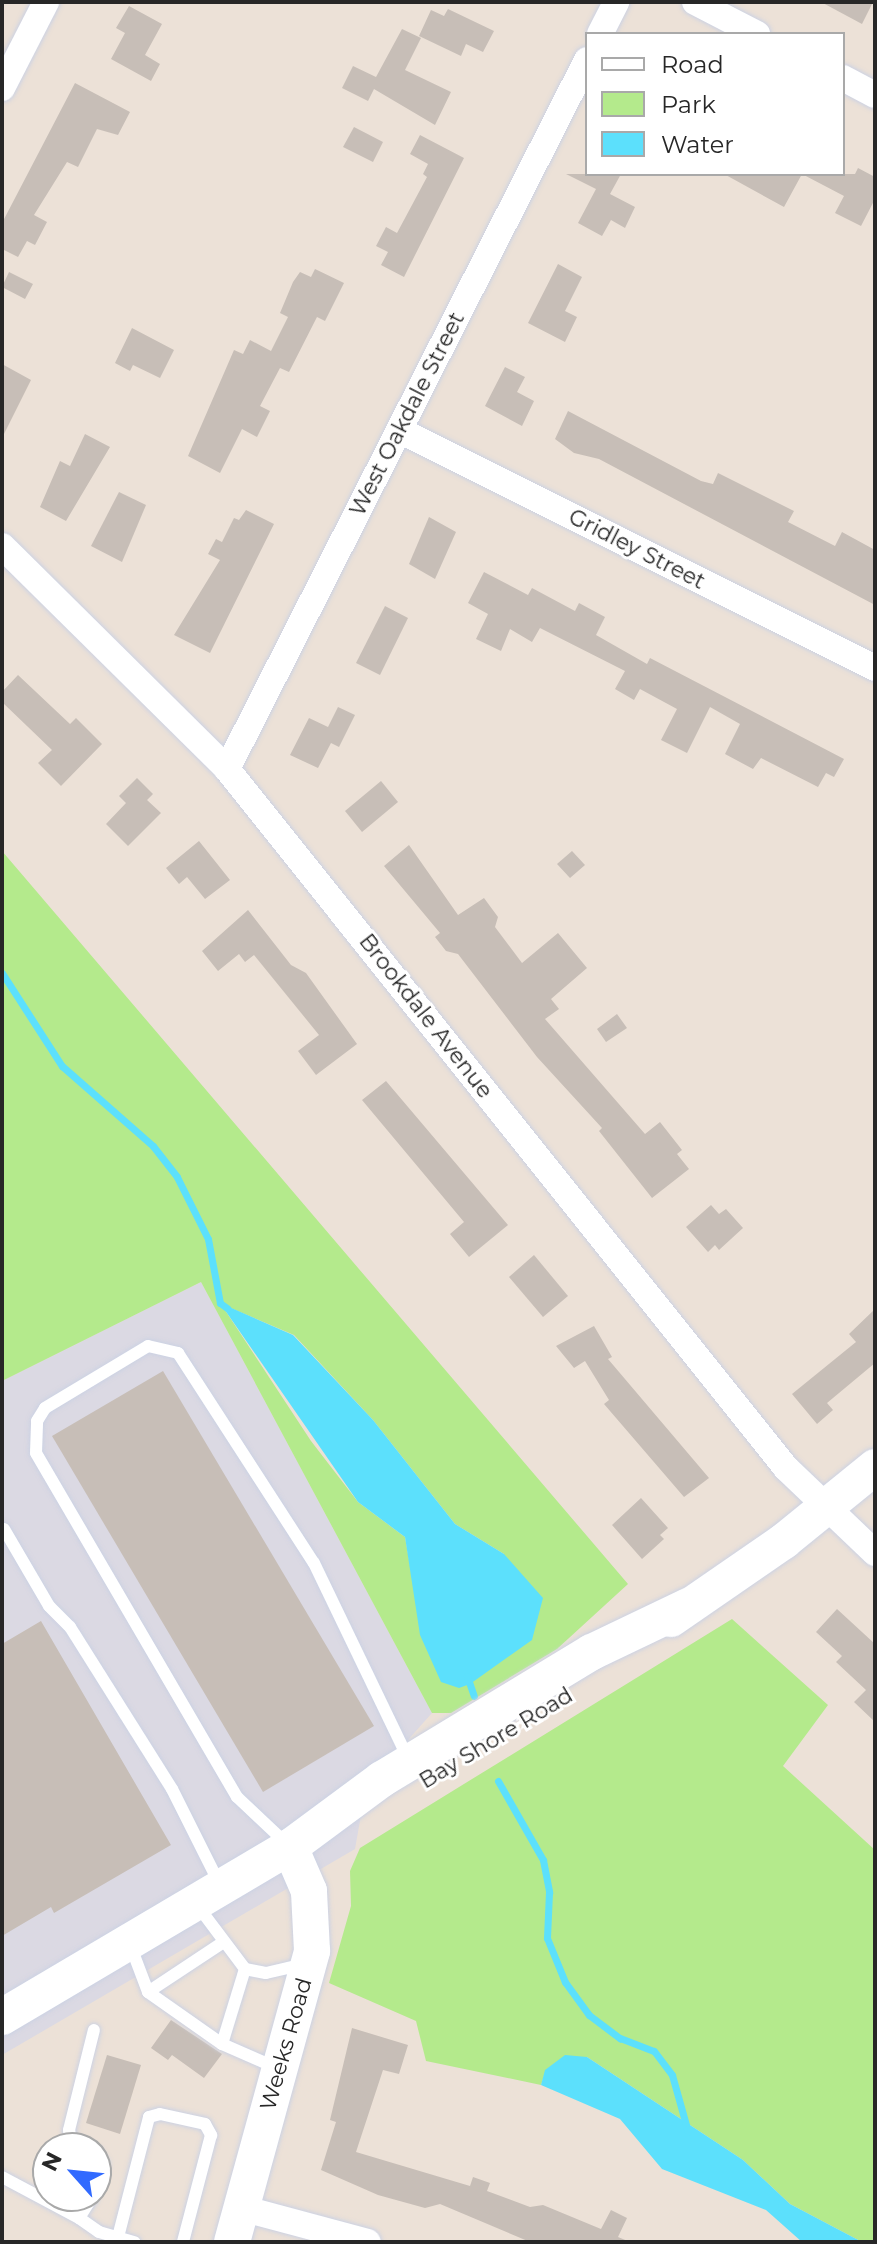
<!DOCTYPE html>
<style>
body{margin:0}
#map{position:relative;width:877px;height:2244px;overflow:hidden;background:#ece1d7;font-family:Montserrat,sans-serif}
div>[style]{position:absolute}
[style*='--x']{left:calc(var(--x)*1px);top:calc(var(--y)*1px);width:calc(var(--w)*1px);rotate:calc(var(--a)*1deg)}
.industrial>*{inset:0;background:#dbd9e3}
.green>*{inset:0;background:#b4ea8c}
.water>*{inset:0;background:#5ce0fc}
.stream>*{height:7px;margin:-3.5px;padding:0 3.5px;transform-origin:3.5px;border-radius:3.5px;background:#5ce0fc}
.building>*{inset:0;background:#c7beb7}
.roads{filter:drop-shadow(0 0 2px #ccd2e3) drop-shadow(0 0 2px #ccd2e3)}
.lane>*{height:12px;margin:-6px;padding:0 6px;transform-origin:6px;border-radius:6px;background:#fff}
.street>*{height:26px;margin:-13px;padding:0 13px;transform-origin:13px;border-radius:13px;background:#fff}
.secondary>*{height:36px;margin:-18px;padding:0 18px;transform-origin:18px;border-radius:18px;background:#fff}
span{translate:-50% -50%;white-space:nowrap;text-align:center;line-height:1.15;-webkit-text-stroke:6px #fff;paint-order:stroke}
.street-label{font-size:22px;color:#272727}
.frame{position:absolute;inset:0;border:4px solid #272727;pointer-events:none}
.legend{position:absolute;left:585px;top:32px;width:260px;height:144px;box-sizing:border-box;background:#fff;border:2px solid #a9a9a9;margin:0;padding:10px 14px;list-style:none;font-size:24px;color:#272727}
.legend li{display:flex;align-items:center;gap:16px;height:40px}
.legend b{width:40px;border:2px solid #a9a9a9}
.north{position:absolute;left:32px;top:2132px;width:80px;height:80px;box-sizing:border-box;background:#fff;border:2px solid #a9a9a9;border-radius:50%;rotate:297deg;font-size:22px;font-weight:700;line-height:32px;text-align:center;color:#272727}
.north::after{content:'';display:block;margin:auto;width:28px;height:36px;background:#316aff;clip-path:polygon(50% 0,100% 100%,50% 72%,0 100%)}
</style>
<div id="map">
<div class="industrial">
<div style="clip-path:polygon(201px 1282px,432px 1713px,366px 1787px,355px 1849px,2px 2055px,2px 1381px)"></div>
</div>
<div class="green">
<div style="clip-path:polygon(evenodd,2px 851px,628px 1584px,557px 1649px,451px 1713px,432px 1713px,201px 1282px,2px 1381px,2px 851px,221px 1304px,294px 1335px,373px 1420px,455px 1524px,504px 1554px,412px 1577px,405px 1537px,358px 1502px,311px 1441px,221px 1304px)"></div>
<div style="clip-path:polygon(732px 1619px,828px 1705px,783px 1766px,875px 1850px,875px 2242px,862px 2242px,790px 2204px,743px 2160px,587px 2057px,546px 2070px,541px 2085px,426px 2061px,416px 2021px,329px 1983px,351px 1906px,350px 1871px,360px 1848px)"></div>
</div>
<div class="water">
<div style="clip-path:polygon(220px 1303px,293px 1335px,373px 1420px,455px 1524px,504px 1554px,543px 1598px,532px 1640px,470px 1684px,459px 1688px,441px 1682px,420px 1635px,405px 1537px,358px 1502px)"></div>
<div style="clip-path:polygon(565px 2055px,587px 2057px,743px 2160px,790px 2204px,862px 2242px,802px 2242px,766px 2210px,662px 2169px,620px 2119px,541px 2085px,545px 2070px)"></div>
</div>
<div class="stream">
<div style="--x:2;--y:973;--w:111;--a:57.2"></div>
<div style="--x:62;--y:1066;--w:121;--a:41.3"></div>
<div style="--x:153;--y:1146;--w:39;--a:52"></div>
<div style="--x:177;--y:1177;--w:69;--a:63.4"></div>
<div style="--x:208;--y:1239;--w:65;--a:79.4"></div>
<div style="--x:220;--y:1303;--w:9;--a:36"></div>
<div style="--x:467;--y:1676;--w:21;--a:71"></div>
<div style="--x:498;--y:1781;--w:91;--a:60.3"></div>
<div style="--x:543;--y:1860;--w:33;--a:79"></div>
<div style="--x:549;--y:1892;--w:46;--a:92.5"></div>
<div style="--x:547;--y:1938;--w:48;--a:67.8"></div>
<div style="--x:565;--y:1982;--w:41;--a:54"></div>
<div style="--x:589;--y:2015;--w:39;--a:37"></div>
<div style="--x:620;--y:2038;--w:36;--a:21"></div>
<div style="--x:654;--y:2051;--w:30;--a:53"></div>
<div style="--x:672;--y:2075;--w:59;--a:74.3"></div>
</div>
<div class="building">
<div style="clip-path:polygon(821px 2px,873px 2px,862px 24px)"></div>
<div style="clip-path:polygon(129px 6px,162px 24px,145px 55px,160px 64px,151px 81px,111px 59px,125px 33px,116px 28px)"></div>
<div style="clip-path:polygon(448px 9px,494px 31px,483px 52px,466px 44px,461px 56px,419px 36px,431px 10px,444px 16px)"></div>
<div style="clip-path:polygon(402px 29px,421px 38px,405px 70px,451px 92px,435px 125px,374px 89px,368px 101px,342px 88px,353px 66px,376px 77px)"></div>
<div style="clip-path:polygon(75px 83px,130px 112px,118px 135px,97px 129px,78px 167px,67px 162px,34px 215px,47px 222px,35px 245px,27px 241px,18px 257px,2px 249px,2px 223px)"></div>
<div style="clip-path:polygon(354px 127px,383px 142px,373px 162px,343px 147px)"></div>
<div style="clip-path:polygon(420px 135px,464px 158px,404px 277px,381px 265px,388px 252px,376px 246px,386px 227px,397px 233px,427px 177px,423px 174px,428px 164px,410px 154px)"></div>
<div style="clip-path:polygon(858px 168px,875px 177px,875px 199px,861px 226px,835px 213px,844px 196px,802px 174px,784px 207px,724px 174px,855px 174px)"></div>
<div style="clip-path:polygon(566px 174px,621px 174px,610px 194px,635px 207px,625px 228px,611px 220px,602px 236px,578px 223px,596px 189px)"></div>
<div style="clip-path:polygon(558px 264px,582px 277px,565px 311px,577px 317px,565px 342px,528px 323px)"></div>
<div style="clip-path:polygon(315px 269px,344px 283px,325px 321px,317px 317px,289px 372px,280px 368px,260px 406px,270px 411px,257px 437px,242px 429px,220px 473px,188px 456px,234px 350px,243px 354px,250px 340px,271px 351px,288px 317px,280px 313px,293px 282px,300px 272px,311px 277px)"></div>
<div style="clip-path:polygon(9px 272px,33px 284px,25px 299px,2px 287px)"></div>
<div style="clip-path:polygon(132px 328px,174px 350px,160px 378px,133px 365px,130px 371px,115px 363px)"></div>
<div style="clip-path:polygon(2px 364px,31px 380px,2px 438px)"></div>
<div style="clip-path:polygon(505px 367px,525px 377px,517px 392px,534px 401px,522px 426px,485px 406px)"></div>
<div style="clip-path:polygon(568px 411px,701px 481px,713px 484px,718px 473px,794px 511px,788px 522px,835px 546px,842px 532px,875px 550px,875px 605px,599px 459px,574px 453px,555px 439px)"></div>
<div style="clip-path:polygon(85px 434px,110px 447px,66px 521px,40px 507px,60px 461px,70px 466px)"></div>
<div style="clip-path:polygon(119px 492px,146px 505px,122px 562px,91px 546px)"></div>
<div style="clip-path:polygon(246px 510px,274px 524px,210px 653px,174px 635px,220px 560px,208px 554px,216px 539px,222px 542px,234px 518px,239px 520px)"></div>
<div style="clip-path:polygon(429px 517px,456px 532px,435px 579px,409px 564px)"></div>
<div style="clip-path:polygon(484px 572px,528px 595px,532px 588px,575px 611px,579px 603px,605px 617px,596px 635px,647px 664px,650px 658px,844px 759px,834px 777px,826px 773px,818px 787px,761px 758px,753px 769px,725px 754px,740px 724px,710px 707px,687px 753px,661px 740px,677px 709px,640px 689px,634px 700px,615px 689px,625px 671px,540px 628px,532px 642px,510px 629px,501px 651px,476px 639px,488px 614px,468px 603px)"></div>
<div style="clip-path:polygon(385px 606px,408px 618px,380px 675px,356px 663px)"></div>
<div style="clip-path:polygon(18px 675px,70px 724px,76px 718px,102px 744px,61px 786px,38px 763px,52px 750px,2px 702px,2px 692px)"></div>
<div style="clip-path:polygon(338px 707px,355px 715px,339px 747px,331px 743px,318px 768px,290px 755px,309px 718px,328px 727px)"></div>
<div style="clip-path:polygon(137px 778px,153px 794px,147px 800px,161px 813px,128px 846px,106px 824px,126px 803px,119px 796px)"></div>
<div style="clip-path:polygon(381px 781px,398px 802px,362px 832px,345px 811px)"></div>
<div style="clip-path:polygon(199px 841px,230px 880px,205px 899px,187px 877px,179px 884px,166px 868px)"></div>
<div style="clip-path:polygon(409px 845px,458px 915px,484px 898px,498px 917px,495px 927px,522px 963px,558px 933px,587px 968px,551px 999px,559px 1009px,545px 1019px,645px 1134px,660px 1122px,682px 1150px,677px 1154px,689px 1169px,652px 1198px,599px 1131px,602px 1128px,537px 1057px,458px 954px,446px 951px,435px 937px,440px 933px,384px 866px)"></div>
<div style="clip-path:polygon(572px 851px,585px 865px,570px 878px,557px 864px)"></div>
<div style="clip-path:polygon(248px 910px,291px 965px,306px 973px,357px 1044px,316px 1075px,298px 1051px,319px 1035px,254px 955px,245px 962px,239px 954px,218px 971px,202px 951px)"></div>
<div style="clip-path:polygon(617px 1014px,627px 1028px,606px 1042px,597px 1029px)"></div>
<div style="clip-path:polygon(386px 1081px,508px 1225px,469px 1257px,450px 1234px,464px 1222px,362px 1100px)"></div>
<div style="clip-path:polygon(711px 1205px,719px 1214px,726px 1209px,743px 1228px,719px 1250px,715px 1245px,708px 1252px,686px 1227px)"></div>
<div style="clip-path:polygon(534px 1255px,568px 1296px,543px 1317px,509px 1277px)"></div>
<div style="clip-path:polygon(875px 1309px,875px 1363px,827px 1403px,833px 1410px,817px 1424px,792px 1394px,856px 1342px,849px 1334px)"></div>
<div style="clip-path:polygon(594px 1326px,612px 1357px,608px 1359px,709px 1478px,684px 1497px,604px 1404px,609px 1400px,585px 1361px,574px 1368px,556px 1346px)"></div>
<div style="clip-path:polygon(163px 1371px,374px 1726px,263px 1792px,52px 1436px)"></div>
<div style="clip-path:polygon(641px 1498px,668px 1528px,660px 1535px,664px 1539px,642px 1559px,612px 1525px)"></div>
<div style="clip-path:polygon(837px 1609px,875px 1644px,875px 1722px,854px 1702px,866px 1690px,836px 1662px,842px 1656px,816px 1632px)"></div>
<div style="clip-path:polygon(41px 1621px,171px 1845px,54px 1913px,51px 1907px,2px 1936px,2px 1644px)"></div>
<div style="clip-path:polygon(171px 2020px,222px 2054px,204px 2078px,172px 2055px,168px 2060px,151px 2048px)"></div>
<div style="clip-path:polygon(352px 2028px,408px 2045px,399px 2074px,383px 2070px,356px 2152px,470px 2186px,473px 2177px,490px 2183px,487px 2191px,530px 2207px,543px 2205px,601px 2229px,611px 2210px,627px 2218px,618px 2237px,630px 2242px,530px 2242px,440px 2204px,425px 2208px,378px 2195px,321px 2170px,336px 2122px,330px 2120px)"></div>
<div style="clip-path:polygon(107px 2055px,141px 2065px,120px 2134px,86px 2123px)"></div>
</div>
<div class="roads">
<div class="lane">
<div style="--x:4;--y:1529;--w:89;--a:59.7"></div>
<div style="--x:49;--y:1606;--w:30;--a:45"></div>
<div style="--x:70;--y:1627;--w:191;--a:57.8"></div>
<div style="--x:172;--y:1789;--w:107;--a:63.4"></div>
<div style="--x:288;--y:1845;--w:70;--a:-136.7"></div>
<div style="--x:237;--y:1797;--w:398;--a:-120.3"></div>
<div style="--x:36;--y:1453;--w:32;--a:-88"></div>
<div style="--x:37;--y:1421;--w:15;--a:-58"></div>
<div style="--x:45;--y:1408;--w:120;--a:-31"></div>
<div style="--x:148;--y:1346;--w:31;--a:13"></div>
<div style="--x:178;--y:1353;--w:250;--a:57.1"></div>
<div style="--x:314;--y:1563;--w:219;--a:64.3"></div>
<div style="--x:197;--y:1905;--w:80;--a:53.1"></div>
<div style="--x:245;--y:1969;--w:21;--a:11"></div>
<div style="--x:266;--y:1973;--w:36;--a:-13"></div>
<div style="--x:131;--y:1947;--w:48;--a:69.3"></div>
<div style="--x:148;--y:1992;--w:90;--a:35.1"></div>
<div style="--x:222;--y:2044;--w:58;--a:23.5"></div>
<div style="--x:148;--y:1992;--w:89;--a:-33.5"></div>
<div style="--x:222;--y:2044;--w:78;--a:-73"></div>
<div style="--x:87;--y:2148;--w:18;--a:-153"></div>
<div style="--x:71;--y:2140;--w:10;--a:-101"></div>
<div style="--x:69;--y:2130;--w:103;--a:-76"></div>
<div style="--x:96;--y:2153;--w:13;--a:58"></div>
<div style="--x:103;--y:2164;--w:24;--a:107"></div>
<div style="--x:2;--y:2177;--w:87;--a:28"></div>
<div style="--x:79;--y:2218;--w:26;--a:-58"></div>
<div style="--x:79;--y:2218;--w:24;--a:35"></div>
<div style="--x:99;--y:2232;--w:37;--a:16"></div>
<div style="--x:118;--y:2237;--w:124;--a:-75.5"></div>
<div style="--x:149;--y:2117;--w:11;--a:-15"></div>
<div style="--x:160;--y:2114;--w:46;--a:12.5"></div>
<div style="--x:205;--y:2124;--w:13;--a:61"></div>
<div style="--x:211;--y:2135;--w:111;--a:104.7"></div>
</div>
<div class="street">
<div style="--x:695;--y:2;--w:70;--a:27.3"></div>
<div style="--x:600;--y:34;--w:36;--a:-63"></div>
<div style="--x:843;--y:78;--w:36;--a:28"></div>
<div style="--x:2;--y:88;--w:97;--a:-62.9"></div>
<div style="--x:399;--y:430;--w:532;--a:26.57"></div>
<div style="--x:2;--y:546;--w:317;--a:44.7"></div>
<div style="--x:227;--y:769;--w:895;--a:51.35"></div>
<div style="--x:786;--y:1468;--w:123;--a:43.7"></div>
<div style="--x:227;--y:769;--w:795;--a:-63.08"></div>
<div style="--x:241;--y:2208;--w:131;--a:15"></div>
</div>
<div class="secondary">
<div style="--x:671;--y:1619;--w:137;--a:-34.6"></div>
<div style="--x:784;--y:1541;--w:117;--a:-39.1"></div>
<div style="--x:2;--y:2017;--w:334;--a:-30.6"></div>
<div style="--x:290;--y:1847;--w:114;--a:-36.5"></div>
<div style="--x:382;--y:1779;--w:245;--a:-31.2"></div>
<div style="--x:592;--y:1652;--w:106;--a:-25.6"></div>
<div style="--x:232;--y:2242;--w:302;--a:-74.6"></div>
<div style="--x:312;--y:1951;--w:60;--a:-92.9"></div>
<div style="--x:309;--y:1891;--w:48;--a:-113.4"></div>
</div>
</div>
<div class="street-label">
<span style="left:407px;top:414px;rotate:-63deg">West Oakdale Street</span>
<span style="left:637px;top:549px;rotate:27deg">Gridley Street</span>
<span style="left:426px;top:1016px;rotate:52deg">Brookdale Avenue</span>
<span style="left:496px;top:1738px;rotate:-31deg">Bay Shore Road</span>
<span style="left:286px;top:2044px;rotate:-74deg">Weeks Road</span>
</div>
<div class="frame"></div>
<ul class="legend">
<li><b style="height:10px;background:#fff"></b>Road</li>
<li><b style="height:22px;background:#b4ea8c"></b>Park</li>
<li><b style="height:22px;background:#5ce0fc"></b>Water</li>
</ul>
<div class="north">N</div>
</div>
